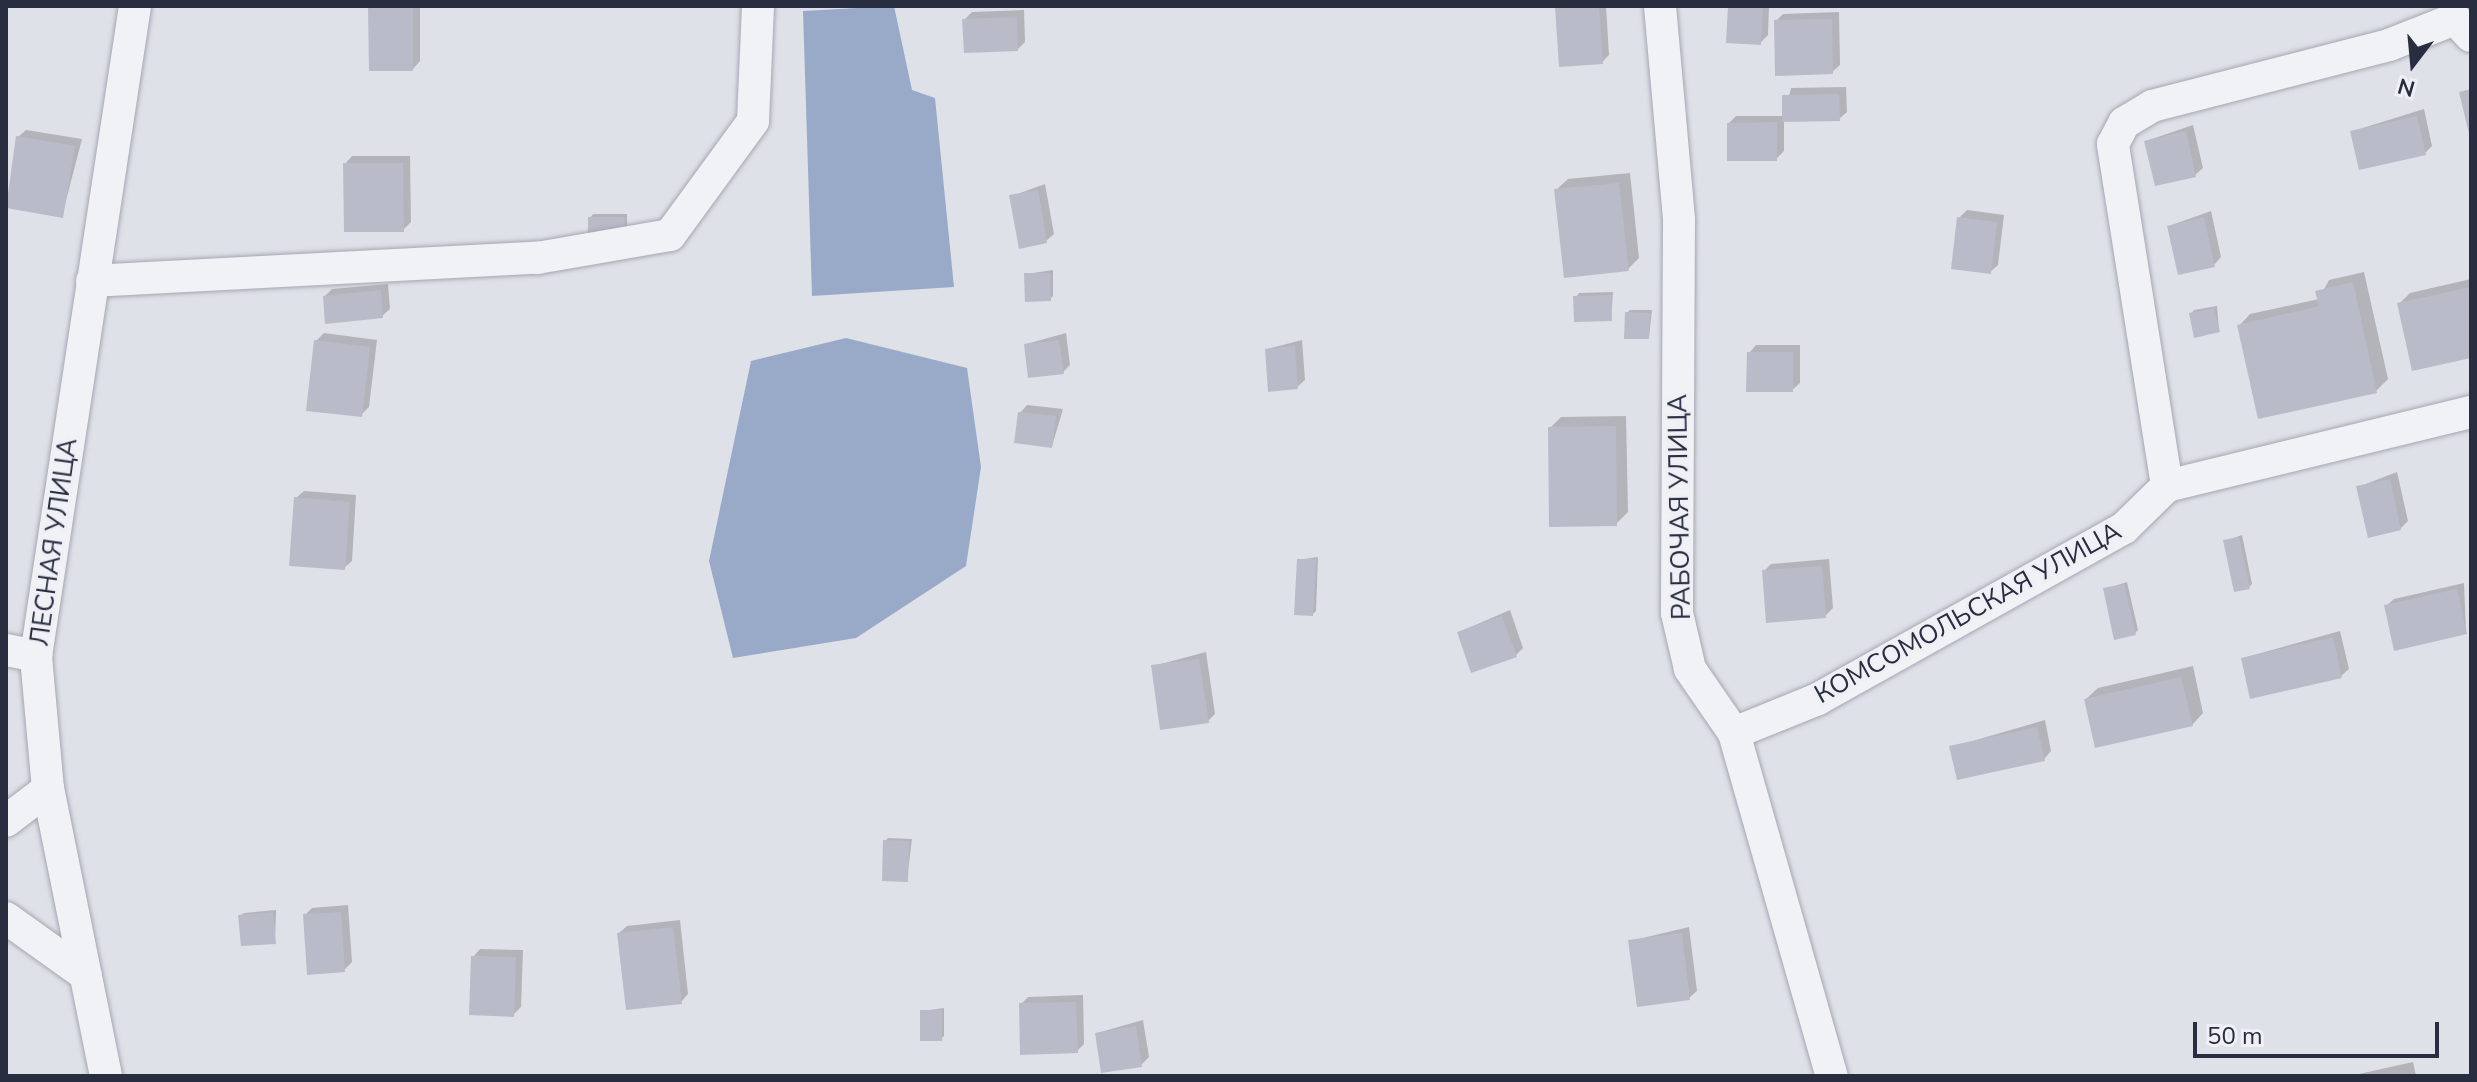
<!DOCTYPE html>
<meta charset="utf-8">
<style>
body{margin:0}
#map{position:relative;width:2477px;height:1082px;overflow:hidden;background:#dfe1e8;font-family:"Nunito Sans",sans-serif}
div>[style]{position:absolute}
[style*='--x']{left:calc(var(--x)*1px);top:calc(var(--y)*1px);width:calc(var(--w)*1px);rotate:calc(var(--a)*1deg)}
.water>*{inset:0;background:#99aac8}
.shadow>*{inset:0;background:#0003}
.building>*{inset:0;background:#b9bcc8}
.roads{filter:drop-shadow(0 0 2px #a4a7b2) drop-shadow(0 0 2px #a4a7b2)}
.minor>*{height:32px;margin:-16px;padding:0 16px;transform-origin:16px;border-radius:16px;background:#f1f2f6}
span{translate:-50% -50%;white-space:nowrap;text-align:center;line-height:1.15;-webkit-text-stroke:6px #eef0f6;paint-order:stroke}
.street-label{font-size:26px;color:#282d3f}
.frame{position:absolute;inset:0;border:8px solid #282d3f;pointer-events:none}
.north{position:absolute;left:2373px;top:24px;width:80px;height:80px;-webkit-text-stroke:6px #eef0f6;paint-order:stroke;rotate:196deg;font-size:22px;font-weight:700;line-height:32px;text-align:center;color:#282d3f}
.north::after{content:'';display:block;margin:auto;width:28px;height:36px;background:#282d3f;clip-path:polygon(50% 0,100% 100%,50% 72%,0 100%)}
.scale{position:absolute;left:2193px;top:1022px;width:246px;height:36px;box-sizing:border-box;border:4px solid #282d3f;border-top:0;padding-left:10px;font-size:24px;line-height:28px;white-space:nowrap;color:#282d3f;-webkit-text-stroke:6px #eef0f6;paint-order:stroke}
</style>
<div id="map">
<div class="water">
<div style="clip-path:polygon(894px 6px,912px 90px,935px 98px,954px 287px,812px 296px,803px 11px)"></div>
<div style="clip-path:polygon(846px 338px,967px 368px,981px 467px,966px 566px,856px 638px,733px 658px,709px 561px,751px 361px)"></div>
</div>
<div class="shadow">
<div style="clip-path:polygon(420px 6px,420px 61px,413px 69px,370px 9px)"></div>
<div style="clip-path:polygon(1557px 6px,1606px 6px,1609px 55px,1602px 62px)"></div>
<div style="clip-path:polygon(1730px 6px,1769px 6px,1768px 35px,1760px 43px)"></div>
<div style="clip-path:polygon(1024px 10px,1025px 42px,1018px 49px,964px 20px,972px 12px)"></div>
<div style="clip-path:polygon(1839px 12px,1840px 65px,1832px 72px,1776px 21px,1783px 14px)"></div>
<div style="clip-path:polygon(1846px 87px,1847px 112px,1839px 119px,1784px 120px,1784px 151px,1776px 159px,1729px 123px,1736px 116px,1784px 116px,1791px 88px)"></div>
<div style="clip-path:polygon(2424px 109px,2432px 146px,2425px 153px,2353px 131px)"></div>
<div style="clip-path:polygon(2193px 125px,2203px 168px,2195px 175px,2146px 141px)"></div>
<div style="clip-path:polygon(26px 130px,82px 139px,62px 216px,18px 137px)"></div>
<div style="clip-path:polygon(352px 156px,410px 156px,411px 222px,403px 230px,345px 164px)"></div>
<div style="clip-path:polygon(1630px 173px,1639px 258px,1628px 269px,1556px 190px,1568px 179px)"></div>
<div style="clip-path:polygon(1045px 184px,1054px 234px,1046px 241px,1012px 196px)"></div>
<div style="clip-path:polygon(1967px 210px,2004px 215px,1998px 265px,1990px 272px,1959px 218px)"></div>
<div style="clip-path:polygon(2211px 211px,2221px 257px,2214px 265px,2169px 226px)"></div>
<div style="clip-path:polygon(593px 214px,627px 214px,627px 232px,590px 218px)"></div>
<div style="clip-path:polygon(1053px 270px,1053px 296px,1050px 299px,1026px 274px)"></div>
<div style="clip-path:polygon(2364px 272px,2388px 379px,2376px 391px,2239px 326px,2250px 314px,2319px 299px,2329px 280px)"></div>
<div style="clip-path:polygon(2471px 279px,2471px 356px,2399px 304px,2410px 293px)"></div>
<div style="clip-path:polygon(388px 284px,390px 309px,382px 316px,325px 296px,332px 289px)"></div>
<div style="clip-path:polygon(1613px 292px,1611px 319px,1576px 297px,1579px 293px)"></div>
<div style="clip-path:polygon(2217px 306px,2219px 330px,2191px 314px,2194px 310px)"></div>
<div style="clip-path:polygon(1630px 310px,1652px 310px,1649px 337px,1627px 313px)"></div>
<div style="clip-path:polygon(324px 333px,377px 340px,369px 407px,361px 415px,316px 341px)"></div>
<div style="clip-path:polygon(1066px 333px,1070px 365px,1063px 372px,1026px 344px)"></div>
<div style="clip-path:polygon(1302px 340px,1305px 380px,1297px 387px,1267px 349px)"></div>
<div style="clip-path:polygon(1756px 345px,1800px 345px,1800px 383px,1792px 390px,1749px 353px)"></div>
<div style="clip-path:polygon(1027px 405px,1063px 409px,1052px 446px,1020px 413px)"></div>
<div style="clip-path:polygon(1626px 416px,1628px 512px,1616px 524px,1550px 428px,1561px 417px)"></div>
<div style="clip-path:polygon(2397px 472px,2408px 521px,2400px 529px,2358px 487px)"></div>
<div style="clip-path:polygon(304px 491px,356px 495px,352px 561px,344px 568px,296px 498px)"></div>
<div style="clip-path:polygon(2242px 535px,2252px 584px,2249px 587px,2225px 541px)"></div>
<div style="clip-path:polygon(1318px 557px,1316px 611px,1313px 614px,1298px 560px)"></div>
<div style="clip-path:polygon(1829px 559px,1833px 608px,1825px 616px,1764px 571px,1771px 564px)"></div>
<div style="clip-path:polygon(2127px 582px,2138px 630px,2135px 633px,2105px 589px)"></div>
<div style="clip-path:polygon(2464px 583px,2466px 633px,2386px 606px,2394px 599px)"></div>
<div style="clip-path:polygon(1510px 610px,1523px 648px,1516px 655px,1459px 632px)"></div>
<div style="clip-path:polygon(2340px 631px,2349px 669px,2341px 676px,2243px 658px)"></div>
<div style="clip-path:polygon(1206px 652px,1215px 714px,1208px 721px,1153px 666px)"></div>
<div style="clip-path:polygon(2193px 666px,2203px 713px,2192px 725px,2086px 699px,2098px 688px)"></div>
<div style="clip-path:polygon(2045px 720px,2051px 751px,2044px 759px,1952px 747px)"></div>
<div style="clip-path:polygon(888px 838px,912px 839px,907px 880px,885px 841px)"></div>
<div style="clip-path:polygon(348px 905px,352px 962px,344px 970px,305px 915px,312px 908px)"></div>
<div style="clip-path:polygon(276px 910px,275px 942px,240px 916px,244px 913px)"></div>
<div style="clip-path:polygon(680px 920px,688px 994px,681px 1002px,619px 933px,627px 926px)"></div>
<div style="clip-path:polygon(1689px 927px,1697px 991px,1689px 998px,1630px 941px)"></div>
<div style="clip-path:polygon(480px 949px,523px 950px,521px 1007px,513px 1015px,473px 957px)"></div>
<div style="clip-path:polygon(1083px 995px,1084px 1044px,1077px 1051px,1021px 1004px,1028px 997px)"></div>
<div style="clip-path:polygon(944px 1008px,944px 1036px,941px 1039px,922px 1011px)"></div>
<div style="clip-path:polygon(1143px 1020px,1149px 1057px,1141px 1065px,1097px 1033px)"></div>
<div style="clip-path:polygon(2413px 1062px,2416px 1076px,2350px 1076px)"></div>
</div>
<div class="building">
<div style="clip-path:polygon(1555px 6px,1599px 6px,1603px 64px,1559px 67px)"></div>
<div style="clip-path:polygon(1728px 6px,1763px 6px,1761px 45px,1726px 43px)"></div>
<div style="clip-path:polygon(413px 7px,413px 71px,369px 71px,368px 8px)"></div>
<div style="clip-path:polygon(1017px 17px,1018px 51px,964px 53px,962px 19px)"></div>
<div style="clip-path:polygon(1832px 19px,1833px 74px,1775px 76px,1774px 20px)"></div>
<div style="clip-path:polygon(2471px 89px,2471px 138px,2470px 138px,2459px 92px)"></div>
<div style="clip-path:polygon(1839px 94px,1840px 121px,1782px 122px,1782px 95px)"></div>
<div style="clip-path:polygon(2417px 116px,2426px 155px,2359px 170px,2350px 131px)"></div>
<div style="clip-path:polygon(1777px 122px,1777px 161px,1727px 161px,1727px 123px)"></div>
<div style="clip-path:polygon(2186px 131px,2196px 177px,2155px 186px,2144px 141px)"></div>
<div style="clip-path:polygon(16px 136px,75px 146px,63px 218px,6px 208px)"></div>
<div style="clip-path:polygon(343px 163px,403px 163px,404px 232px,344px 232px)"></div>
<div style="clip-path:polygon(1619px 183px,1629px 271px,1564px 278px,1554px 189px)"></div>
<div style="clip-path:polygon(1038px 190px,1047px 243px,1019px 249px,1009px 195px)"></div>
<div style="clip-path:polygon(588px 217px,625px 217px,625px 237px,588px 237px)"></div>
<div style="clip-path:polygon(1957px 217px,1997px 222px,1991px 274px,1951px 269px)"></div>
<div style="clip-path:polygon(2204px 217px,2215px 267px,2178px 275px,2167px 226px)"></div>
<div style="clip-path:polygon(1024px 273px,1050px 273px,1051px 301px,1025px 302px)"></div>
<div style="clip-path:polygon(2353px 282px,2377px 393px,2258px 419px,2237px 325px,2319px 306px,2315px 291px)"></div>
<div style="clip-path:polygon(2471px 287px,2471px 358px,2412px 371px,2397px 303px)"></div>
<div style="clip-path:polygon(381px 290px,383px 318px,325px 324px,323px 296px)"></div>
<div style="clip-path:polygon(1611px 295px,1612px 321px,1574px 322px,1573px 296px)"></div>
<div style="clip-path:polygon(2214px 308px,2220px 332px,2194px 338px,2189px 313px)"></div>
<div style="clip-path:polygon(1625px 312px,1650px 313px,1649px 339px,1624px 339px)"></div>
<div style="clip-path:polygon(314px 340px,370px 347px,362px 417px,306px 411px)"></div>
<div style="clip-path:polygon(1059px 340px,1064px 374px,1028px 378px,1024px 344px)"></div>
<div style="clip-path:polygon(1295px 346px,1298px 389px,1268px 392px,1265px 349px)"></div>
<div style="clip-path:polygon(1747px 352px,1793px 352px,1793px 392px,1746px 392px)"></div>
<div style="clip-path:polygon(1018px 412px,1056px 416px,1052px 448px,1014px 443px)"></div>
<div style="clip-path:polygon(1616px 426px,1617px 526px,1549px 527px,1548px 427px)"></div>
<div style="clip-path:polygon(2390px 479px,2401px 530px,2368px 538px,2356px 486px)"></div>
<div style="clip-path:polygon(294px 497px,350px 502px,345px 570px,289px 566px)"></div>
<div style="clip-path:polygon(2239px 537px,2250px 589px,2234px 592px,2223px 540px)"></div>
<div style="clip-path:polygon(1297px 559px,1316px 559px,1313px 616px,1294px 615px)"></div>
<div style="clip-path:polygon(1822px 566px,1826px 618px,1766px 623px,1762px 570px)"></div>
<div style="clip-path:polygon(2124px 584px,2136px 635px,2114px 640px,2103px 588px)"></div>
<div style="clip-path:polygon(2457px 589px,2467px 634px,2394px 651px,2384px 605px)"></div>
<div style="clip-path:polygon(1502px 616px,1517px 657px,1471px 673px,1457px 632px)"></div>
<div style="clip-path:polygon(2333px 637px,2342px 678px,2250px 699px,2241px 658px)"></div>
<div style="clip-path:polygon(1199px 659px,1209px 723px,1160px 730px,1151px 665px)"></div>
<div style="clip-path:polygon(2181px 677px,2193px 726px,2095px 748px,2084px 699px)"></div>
<div style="clip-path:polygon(2037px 727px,2045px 761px,1957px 780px,1949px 746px)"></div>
<div style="clip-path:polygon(883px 840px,909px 841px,908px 882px,882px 881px)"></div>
<div style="clip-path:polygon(273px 912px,276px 944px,241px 946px,238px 915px)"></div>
<div style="clip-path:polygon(341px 912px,345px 972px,307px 975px,303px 914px)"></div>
<div style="clip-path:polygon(673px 927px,682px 1004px,626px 1010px,617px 933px)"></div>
<div style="clip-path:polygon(1682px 933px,1690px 1000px,1637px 1007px,1628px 940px)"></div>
<div style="clip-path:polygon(471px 956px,516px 957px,514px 1017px,469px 1015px)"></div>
<div style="clip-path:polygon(1076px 1002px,1078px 1053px,1020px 1055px,1019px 1003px)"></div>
<div style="clip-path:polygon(920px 1010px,942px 1010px,942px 1041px,920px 1041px)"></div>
<div style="clip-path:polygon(1136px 1026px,1142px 1067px,1101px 1073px,1095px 1033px)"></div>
</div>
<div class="roads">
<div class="minor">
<div style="--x:1660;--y:6;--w:215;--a:84.9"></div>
<div style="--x:1679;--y:220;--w:393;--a:90.3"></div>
<div style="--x:1677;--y:613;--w:57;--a:76.9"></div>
<div style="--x:1690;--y:669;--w:78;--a:55.5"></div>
<div style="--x:1734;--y:733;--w:357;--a:74.1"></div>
<div style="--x:92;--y:281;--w:446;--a:-3"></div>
<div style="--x:537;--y:258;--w:135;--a:-9.8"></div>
<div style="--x:670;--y:235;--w:141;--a:-53.9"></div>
<div style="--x:753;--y:121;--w:115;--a:-87.5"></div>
<div style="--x:2167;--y:486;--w:346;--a:-99"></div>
<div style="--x:2113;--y:144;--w:24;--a:-62"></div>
<div style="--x:2124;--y:123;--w:33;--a:-31"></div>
<div style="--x:2152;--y:106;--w:245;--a:-14.4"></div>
<div style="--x:2389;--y:45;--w:71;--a:-21.5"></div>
<div style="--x:2455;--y:19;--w:23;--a:47"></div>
<div style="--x:6;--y:650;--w:31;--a:11"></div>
<div style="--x:1734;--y:733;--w:91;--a:-22"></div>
<div style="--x:1818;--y:699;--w:351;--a:-29.2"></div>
<div style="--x:2124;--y:528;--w:60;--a:-44.3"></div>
<div style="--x:2167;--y:486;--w:313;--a:-13.7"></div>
<div style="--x:6;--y:821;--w:53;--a:-37.3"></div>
<div style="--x:6;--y:918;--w:98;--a:35.5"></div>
<div style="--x:106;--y:1076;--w:293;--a:-101.4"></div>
<div style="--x:48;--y:789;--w:134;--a:-95.2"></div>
<div style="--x:36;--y:656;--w:657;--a:-81.34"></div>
</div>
</div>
<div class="street-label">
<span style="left:1680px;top:507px;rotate:-91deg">РАБОЧАЯ УЛИЦА</span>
<span style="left:54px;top:542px;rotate:-82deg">ЛЕСНАЯ УЛИЦА</span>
<span style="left:1968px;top:613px;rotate:-29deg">КОМСОМОЛЬСКАЯ УЛИЦА</span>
</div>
<div class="frame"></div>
<div class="north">N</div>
<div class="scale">50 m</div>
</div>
